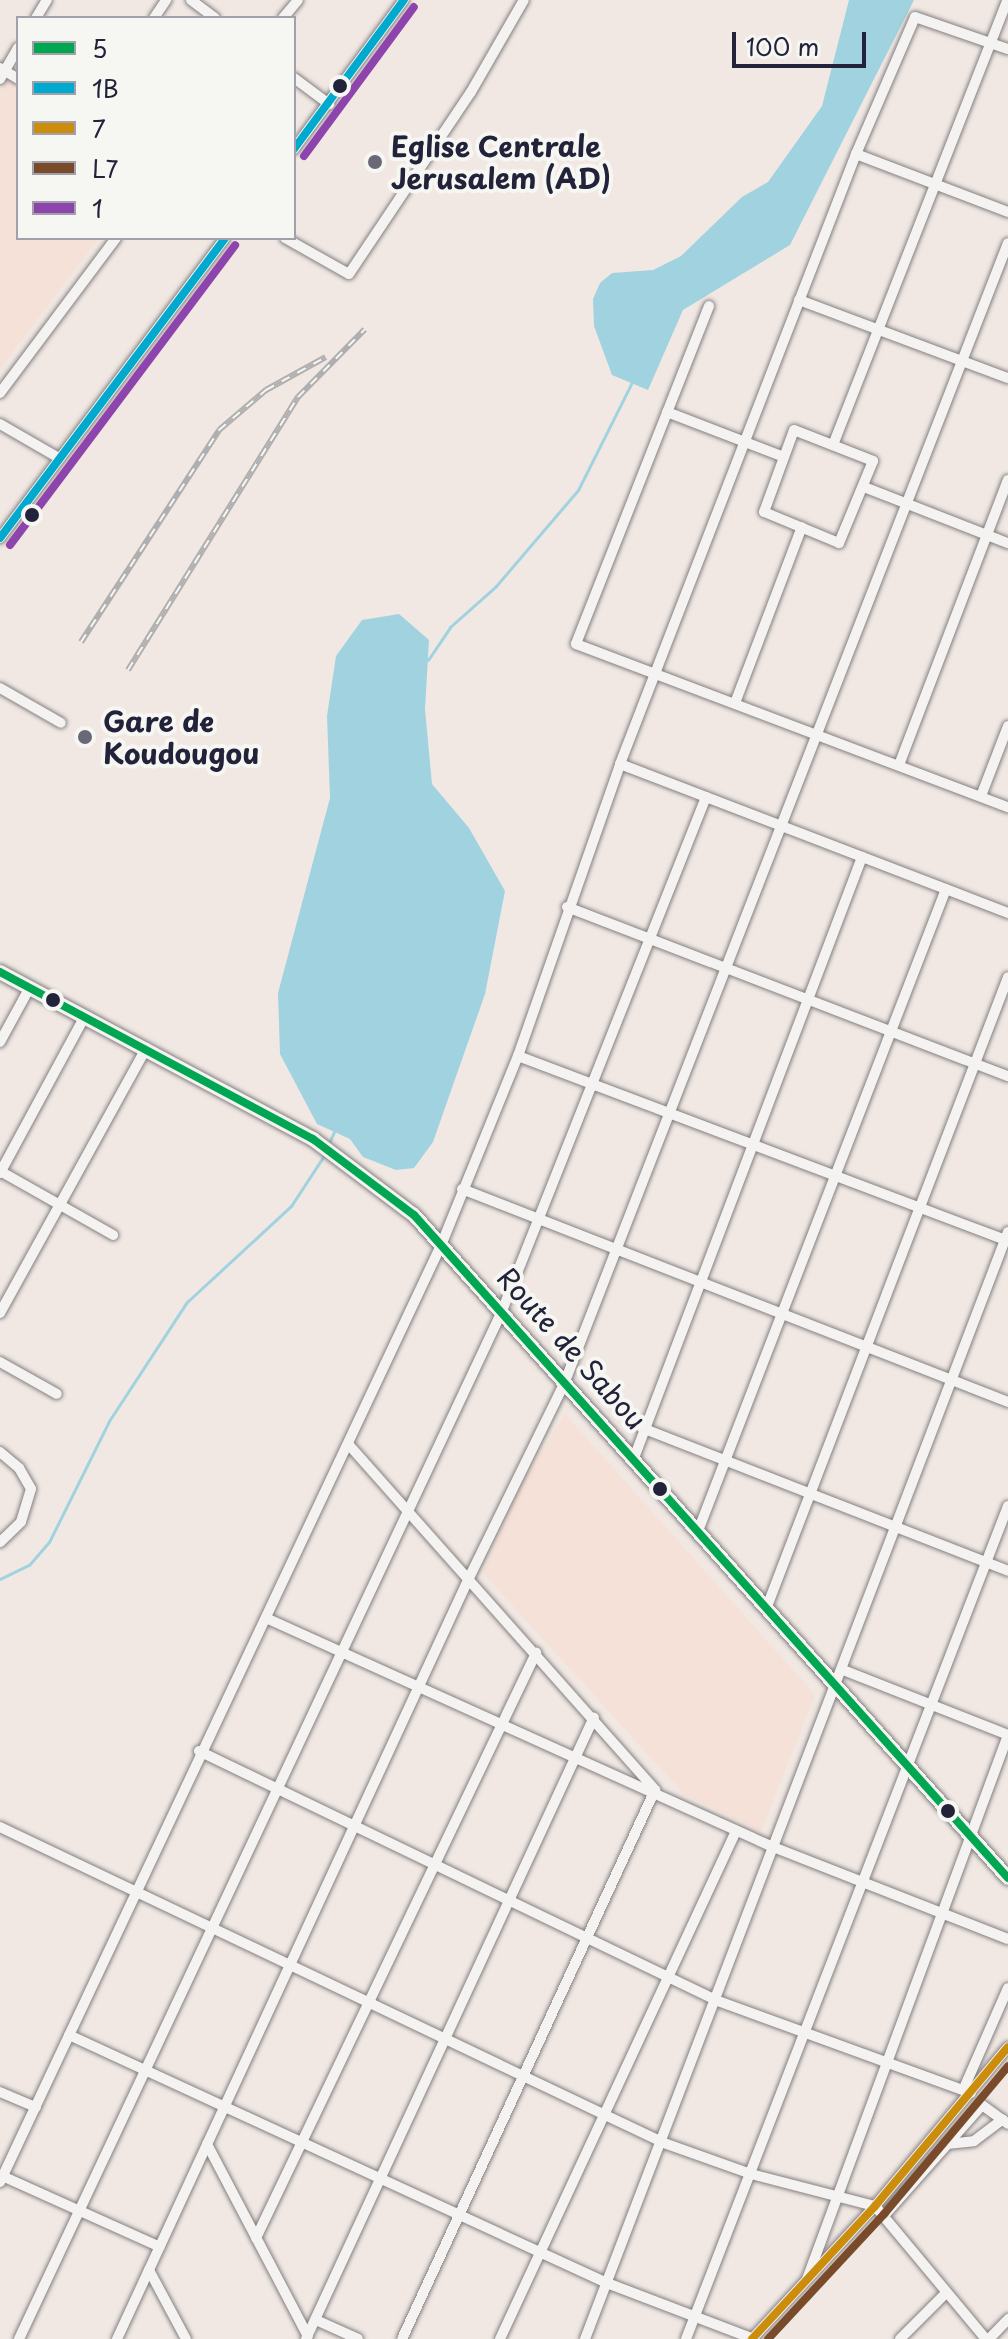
<!DOCTYPE html>
<style>
body{margin:0}
#map{position:relative;width:1008px;height:2339px;overflow:hidden;background:#f1e8e3;font-family:"Playpen Sans",sans-serif}
div>[style]{position:absolute}
[style*='--x']{left:calc(var(--x)*1px);top:calc(var(--y)*1px);width:calc(var(--w)*1px);rotate:calc(var(--a)*1deg)}
.built>*{inset:0;background:#f5e1d7}
.water>*{inset:0;background:#a0d3df}
.stream>*{height:3px;margin:-1.5px;padding:0 1.5px;transform-origin:1.5px;border-radius:1.5px;background:#a0d3df}
.roads{filter:drop-shadow(0 0 2px #848082) drop-shadow(0 0 2px #848082)}
.minor>*{height:10px;margin:-5px;padding:0 5px;transform-origin:5px;border-radius:5px;background:#f4f3f1}
.major>*{height:14px;margin:-7px;padding:0 7px;transform-origin:7px;border-radius:7px;background:#f4f3f1}
.rail>*{height:6px;margin-top:-3px;transform-origin:0;background:repeating-linear-gradient(90deg,#f6f6f2 0 9px,#b0aeaf 0 18px);box-sizing:border-box;border-block:2px solid #b0aeaf}
.bus-1>*{height:8px;margin:-4px;padding:0 4px;transform-origin:4px;border-radius:4px;background:#00a651}
.bus-2>*{height:8px;margin:-4px;padding:0 4px;transform-origin:4px;border-radius:4px;background:#00a9ce}
.bus-3>*{height:8px;margin:-4px;padding:0 4px;transform-origin:4px;border-radius:4px;background:#cc8c0c}
.bus-4>*{height:8px;margin:-4px;padding:0 4px;transform-origin:4px;border-radius:4px;background:#7a4b2a}
.bus-5>*{height:8px;margin:-4px;padding:0 4px;transform-origin:4px;border-radius:4px;background:#8e44ad}
.dots>*{width:22px;height:22px;translate:-50% -50%;box-sizing:border-box;border:4px solid #f6f6f2;border-radius:50%}
span{translate:-50% -50%;white-space:nowrap;text-align:center;line-height:1.15;-webkit-text-stroke:8px #f6f6f2;paint-order:stroke}
.poi-label{font-size:28px;color:#22223b;font-weight:700}
.left{translate:0 -50%;text-align:left}
.street-label{font-size:28px;color:#22223b}
.legend{position:absolute;left:16px;top:16px;width:280px;height:224px;box-sizing:border-box;background:#f6f6f2;border:2px solid #a1a1a9;margin:0;padding:10px 14px;list-style:none;font-size:24px;color:#22223b}
.legend li{display:flex;align-items:center;gap:16px;height:40px}
.legend b{width:40px;border:2px solid #a1a1a9}
.scale{position:absolute;left:732px;top:32px;width:134px;height:36px;box-sizing:border-box;border:4px solid #22223b;border-top:0;padding-left:10px;font-size:24px;line-height:28px;white-space:nowrap;color:#22223b;-webkit-text-stroke:6px #f6f6f2;paint-order:stroke}
</style>
<div id="map">
<div class="built">
<div style="clip-path:polygon(9px 76px,18px 82px,18px 238px,99px 238px,0 369px,0 91px)"></div>
<div style="clip-path:polygon(565px 1414px,815px 1695px,761px 1831px,685px 1795px,483px 1573px,519px 1488px)"></div>
</div>
<div class="water">
<div style="clip-path:polygon(849px 0,914px 0,790px 245px,683px 310px,648px 390px,612px 375px,594px 326px,593px 299px,600px 283px,612px 273px,653px 270px,681px 256px,742px 197px,768px 182px,822px 106px)"></div>
<div style="clip-path:polygon(399px 614px,429px 640px,425px 709px,432px 784px,469px 828px,505px 891px,485px 994px,433px 1142px,414px 1168px,396px 1170px,363px 1157px,350px 1139px,317px 1124px,280px 1054px,278px 993px,330px 798px,327px 716px,336px 656px,362px 620px)"></div>
</div>
<div class="stream">
<div style="--x:428;--y:660;--w:40;--a:-56"></div>
<div style="--x:450;--y:627;--w:62;--a:-41.7"></div>
<div style="--x:496;--y:586;--w:126;--a:-49.5"></div>
<div style="--x:578;--y:490;--w:119;--a:-63.4"></div>
<div style="--x:329;--y:1143;--w:12;--a:-66"></div>
<div style="--x:0;--y:1579;--w:32;--a:-26"></div>
<div style="--x:29;--y:1565;--w:30;--a:-49"></div>
<div style="--x:49;--y:1542;--w:135;--a:-63.6"></div>
<div style="--x:109;--y:1421;--w:142;--a:-56.8"></div>
<div style="--x:187;--y:1302;--w:142;--a:-42.7"></div>
<div style="--x:291;--y:1206;--w:62;--a:-56.8"></div>
</div>
<div class="roads">
<div class="minor">
<div style="--x:191;--y:0;--w:30;--a:37"></div>
<div style="--x:36;--y:18;--w:21;--a:-59"></div>
<div style="--x:154;--y:18;--w:22;--a:-56"></div>
<div style="--x:283;--y:18;--w:23;--a:-50"></div>
<div style="--x:0;--y:68;--w:21;--a:31"></div>
<div style="--x:294;--y:78;--w:44;--a:36.6"></div>
<div style="--x:0;--y:79;--w:36;--a:-60"></div>
<div style="--x:294;--y:149;--w:185;--a:-53.6"></div>
<div style="--x:856;--y:154;--w:163;--a:20.9"></div>
<div style="--x:285;--y:238;--w:73;--a:29.4"></div>
<div style="--x:349;--y:274;--w:219;--a:-56.2"></div>
<div style="--x:471;--y:92;--w:106;--a:-60.1"></div>
<div style="--x:799;--y:300;--w:223;--a:20.5"></div>
<div style="--x:709;--y:306;--w:363;--a:111.5"></div>
<div style="--x:576;--y:644;--w:462;--a:20.7"></div>
<div style="--x:0;--y:393;--w:194;--a:-53.2"></div>
<div style="--x:667;--y:412;--w:125;--a:21"></div>
<div style="--x:0;--y:424;--w:68;--a:30"></div>
<div style="--x:794;--y:430;--w:85;--a:21.4"></div>
<div style="--x:873;--y:461;--w:89;--a:112.5"></div>
<div style="--x:839;--y:543;--w:81;--a:-157.5"></div>
<div style="--x:764;--y:512;--w:87;--a:-69.9"></div>
<div style="--x:833;--y:445;--w:478;--a:-68.6"></div>
<div style="--x:864;--y:487;--w:155;--a:21.3"></div>
<div style="--x:0;--y:538;--w:375;--a:-53.1"></div>
<div style="--x:0;--y:688;--w:70;--a:29.8"></div>
<div style="--x:735;--y:703;--w:188;--a:-69.2"></div>
<div style="--x:620;--y:764;--w:416;--a:21"></div>
<div style="--x:899;--y:765;--w:305;--a:-69.1"></div>
<div style="--x:981;--y:796;--w:75;--a:-68.9"></div>
<div style="--x:567;--y:907;--w:472;--a:21"></div>
<div style="--x:0;--y:1042;--w:63;--a:-61.4"></div>
<div style="--x:518;--y:1056;--w:524;--a:20.68"></div>
<div style="--x:0;--y:1171;--w:130;--a:29.5"></div>
<div style="--x:0;--y:1173;--w:179;--a:-61.6"></div>
<div style="--x:462;--y:1189;--w:586;--a:21.31"></div>
<div style="--x:0;--y:1313;--w:303;--a:-61.1"></div>
<div style="--x:0;--y:1362;--w:65;--a:29.3"></div>
<div style="--x:642;--y:1428;--w:393;--a:21.3"></div>
<div style="--x:349;--y:1445;--w:461;--a:48.4"></div>
<div style="--x:655;--y:1790;--w:604;--a:114.74"></div>
<div style="--x:0;--y:1452;--w:25;--a:40"></div>
<div style="--x:19;--y:1468;--w:24;--a:60"></div>
<div style="--x:31;--y:1489;--w:34;--a:107"></div>
<div style="--x:21;--y:1522;--w:29;--a:136"></div>
<div style="--x:634;--y:1458;--w:643;--a:-69.22"></div>
<div style="--x:698;--y:1531;--w:688;--a:-68.88"></div>
<div style="--x:768;--y:1604;--w:671;--a:-69.05"></div>
<div style="--x:266;--y:1618;--w:556;--a:24.31"></div>
<div style="--x:773;--y:1847;--w:252;--a:21.4"></div>
<div style="--x:843;--y:1670;--w:177;--a:21.5"></div>
<div style="--x:199;--y:1751;--w:576;--a:25.72"></div>
<div style="--x:718;--y:2001;--w:269;--a:20"></div>
<div style="--x:0;--y:1827;--w:735;--a:25.45"></div>
<div style="--x:664;--y:2143;--w:92;--a:19.6"></div>
<div style="--x:751;--y:2174;--w:128;--a:14.5"></div>
<div style="--x:875;--y:2206;--w:173;--a:50.2"></div>
<div style="--x:69;--y:2035;--w:592;--a:24.75"></div>
<div style="--x:607;--y:2283;--w:157;--a:20.9"></div>
<div style="--x:964;--y:2088;--w:109;--a:-66.3"></div>
<div style="--x:0;--y:2092;--w:39;--a:23"></div>
<div style="--x:207;--y:2144;--w:217;--a:62.3"></div>
<div style="--x:947;--y:2144;--w:27;--a:-6"></div>
<div style="--x:974;--y:2141;--w:36;--a:-37"></div>
<div style="--x:0;--y:2175;--w:175;--a:24.2"></div>
<div style="--x:0;--y:2182;--w:1038;--a:-64.79"></div>
<div style="--x:442;--y:1243;--w:202;--a:-67.9"></div>
<div style="--x:518;--y:1056;--w:309;--a:-70.7"></div>
<div style="--x:620;--y:764;--w:654;--a:-68.85"></div>
<div style="--x:856;--y:154;--w:149;--a:-66.7"></div>
<div style="--x:915;--y:17;--w:98;--a:19"></div>
<div style="--x:883;--y:2217;--w:149;--a:-48.5"></div>
<div style="--x:982;--y:2105;--w:32;--a:36"></div>
<div style="--x:256;--y:2238;--w:649;--a:-64.42"></div>
<div style="--x:149;--y:2270;--w:78;--a:61.8"></div>
<div style="--x:807;--y:2279;--w:580;--a:-69.72"></div>
<div style="--x:316;--y:2320;--w:46;--a:24.3"></div>
<div style="--x:19;--y:2339;--w:1136;--a:-64.83"></div>
<div style="--x:502;--y:1311;--w:553;--a:-68.35"></div>
<div style="--x:117;--y:2339;--w:838;--a:-65.18"></div>
<div style="--x:469;--y:1578;--w:216;--a:-63.9"></div>
<div style="--x:564;--y:1384;--w:1224;--a:-68.74"></div>
<div style="--x:306;--y:2339;--w:685;--a:-65.15"></div>
<div style="--x:500;--y:2339;--w:560;--a:-65.08"></div>
<div style="--x:585;--y:2339;--w:1185;--a:-69.09"></div>
<div style="--x:686;--y:2339;--w:893;--a:-68.87"></div>
<div style="--x:752;--y:2339;--w:181;--a:-47.2"></div>
<div style="--x:875;--y:2206;--w:207;--a:-50.1"></div>
<div style="--x:900;--y:2339;--w:65;--a:-45"></div>
<div style="--x:989;--y:2339;--w:28;--a:-46"></div>
</div>
<div class="major">
<div style="--x:0;--y:972;--w:355;--a:28.1"></div>
<div style="--x:313;--y:1139;--w:126;--a:37"></div>
<div style="--x:414;--y:1215;--w:890;--a:48.14"></div>
</div>
</div>
<div class="rail">
<div style="--x:81;--y:642;--w:253;--a:-56.9"></div>
<div style="--x:219;--y:430;--w:62;--a:-40.4"></div>
<div style="--x:266;--y:390;--w:68;--a:-28.8"></div>
<div style="--x:128;--y:670;--w:322;--a:-58.1"></div>
<div style="--x:298;--y:397;--w:95;--a:-45.4"></div>
</div>
<div class="bus-1">
<div style="--x:0;--y:972;--w:355;--a:28.1"></div>
<div style="--x:313;--y:1139;--w:126;--a:37"></div>
<div style="--x:414;--y:1215;--w:890;--a:48.14"></div>
</div>
<div class="bus-2">
<div style="--x:294;--y:149;--w:185;--a:-53.6"></div>
<div style="--x:0;--y:538;--w:375;--a:-53.1"></div>
</div>
<div class="bus-3">
<div style="--x:752;--y:2339;--w:181;--a:-47.2"></div>
<div style="--x:875;--y:2206;--w:207;--a:-50.1"></div>
</div>
<div class="bus-4">
<div style="--x:768;--y:2339;--w:171;--a:-47.1"></div>
<div style="--x:884;--y:2214;--w:193;--a:-50"></div>
</div>
<div class="bus-5">
<div style="--x:304;--y:156;--w:185;--a:-53.6"></div>
<div style="--x:10;--y:545;--w:375;--a:-53.1"></div>
</div>
<div class="dots">
<div style="left:340px;top:86px;background:#22223b"></div>
<div style="left:375px;top:162px;background:#6a6776"></div>
<div style="left:32px;top:515px;background:#22223b"></div>
<div style="left:85px;top:737px;background:#6a6776"></div>
<div style="left:53px;top:1000px;background:#22223b"></div>
<div style="left:660px;top:1489px;background:#22223b"></div>
<div style="left:948px;top:1811px;background:#22223b"></div>
</div>
<div class="poi-label">
<span class="left" style="left:391px;top:162px">Eglise Centrale<br>Jerusalem (AD)</span>
<span class="left" style="left:103px;top:737px">Gare de<br>Koudougou</span>
</div>
<div class="street-label">
<span style="left:572px;top:1348px;rotate:48deg">Route de Sabou</span>
</div>
<ul class="legend">
<li><b style="height:10px;background:#00a651"></b>5</li>
<li><b style="height:10px;background:#00a9ce"></b>1B</li>
<li><b style="height:10px;background:#cc8c0c"></b>7</li>
<li><b style="height:10px;background:#7a4b2a"></b>L7</li>
<li><b style="height:10px;background:#8e44ad"></b>1</li>
</ul>
<div class="scale">100 m</div>
</div>
